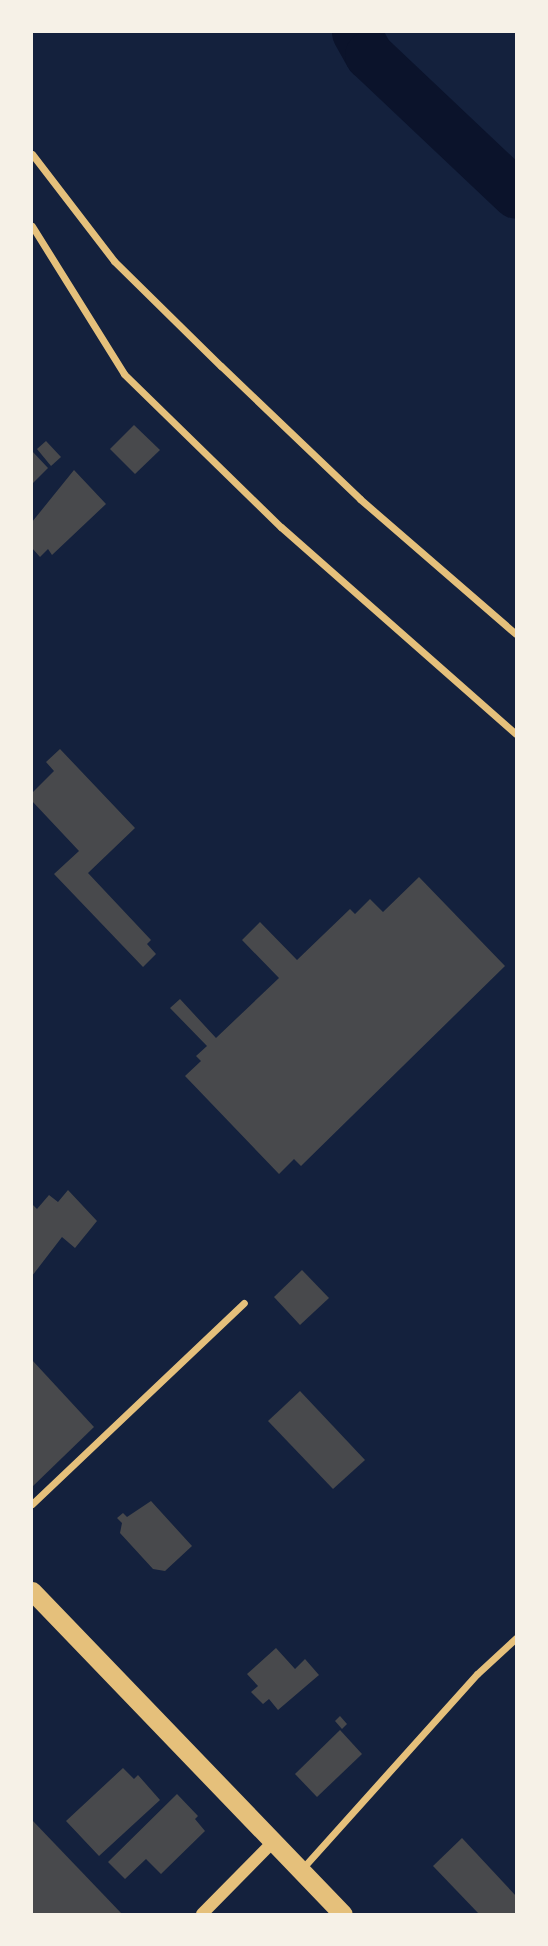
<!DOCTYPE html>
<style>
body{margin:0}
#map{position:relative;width:548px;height:1946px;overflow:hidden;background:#14213d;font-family:"Alegreya Sans",sans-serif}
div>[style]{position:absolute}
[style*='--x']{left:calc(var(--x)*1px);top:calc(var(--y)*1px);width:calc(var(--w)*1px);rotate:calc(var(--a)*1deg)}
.river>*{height:49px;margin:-24.5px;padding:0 24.5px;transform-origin:24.5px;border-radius:24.5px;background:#0b132b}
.building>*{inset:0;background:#48494c}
.minor>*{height:7px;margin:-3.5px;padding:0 3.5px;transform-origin:3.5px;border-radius:3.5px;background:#e5c07b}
.tertiary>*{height:12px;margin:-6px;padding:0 6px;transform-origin:6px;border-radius:6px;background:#e5c07b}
.trunk>*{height:19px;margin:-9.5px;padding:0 9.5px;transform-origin:9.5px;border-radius:9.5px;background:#e5c07b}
span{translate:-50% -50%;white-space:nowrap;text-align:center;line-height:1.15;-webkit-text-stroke:5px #f6f1e7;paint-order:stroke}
.frame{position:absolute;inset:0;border:33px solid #f6f1e7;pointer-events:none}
</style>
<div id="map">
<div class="river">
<div style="--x:356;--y:32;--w:26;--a:61"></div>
<div style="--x:369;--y:55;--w:202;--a:43.4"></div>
</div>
<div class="building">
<div style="clip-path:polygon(134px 425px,160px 450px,135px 474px,110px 449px)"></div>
<div style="clip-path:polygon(46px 441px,61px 457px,51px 466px,37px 449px)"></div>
<div style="clip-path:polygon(32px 451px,48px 468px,32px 484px)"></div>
<div style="clip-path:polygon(74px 470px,106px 504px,52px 555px,48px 549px,40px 557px,32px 548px,32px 522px)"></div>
<div style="clip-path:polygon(60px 749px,135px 828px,88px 873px,151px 940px,147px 944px,156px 954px,143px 967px,54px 874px,79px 851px,32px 801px,32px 793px,54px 771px,46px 762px)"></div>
<div style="clip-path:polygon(419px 877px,505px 966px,301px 1166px,294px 1159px,279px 1174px,185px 1076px,201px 1061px,196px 1056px,207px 1046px,170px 1008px,180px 999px,216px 1038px,279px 978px,242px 940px,260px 922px,297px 960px,350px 909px,355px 914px,370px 899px,383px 912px)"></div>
<div style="clip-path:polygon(68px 1190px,97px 1221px,75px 1248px,62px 1237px,32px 1276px,32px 1204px,37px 1209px,49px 1195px,58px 1202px)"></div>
<div style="clip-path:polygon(302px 1270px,329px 1298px,300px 1325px,274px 1297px)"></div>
<div style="clip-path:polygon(32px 1360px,94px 1427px,32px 1487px)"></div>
<div style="clip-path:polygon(300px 1391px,365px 1460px,333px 1489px,268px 1421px)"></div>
<div style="clip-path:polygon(151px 1501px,192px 1546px,165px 1571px,153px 1569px,120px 1533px,122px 1523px,117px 1518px,123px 1513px,127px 1517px)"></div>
<div style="clip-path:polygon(276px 1648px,295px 1669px,305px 1659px,319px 1675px,278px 1710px,269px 1699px,263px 1704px,251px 1692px,258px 1686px,247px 1674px)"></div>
<div style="clip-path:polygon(340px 1716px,347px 1724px,342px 1729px,335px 1721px)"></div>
<div style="clip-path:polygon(340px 1730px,362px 1754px,317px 1797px,295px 1774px)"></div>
<div style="clip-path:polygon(123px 1768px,134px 1779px,138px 1775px,160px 1800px,99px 1856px,66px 1821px)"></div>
<div style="clip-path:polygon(177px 1794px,198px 1816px,195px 1819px,205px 1831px,161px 1874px,146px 1859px,125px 1879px,108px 1862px)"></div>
<div style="clip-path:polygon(32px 1820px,122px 1914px,32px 1914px)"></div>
<div style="clip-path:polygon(462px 1838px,516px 1896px,516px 1914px,479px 1914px,433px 1866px)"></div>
</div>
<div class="minor">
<div style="--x:32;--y:154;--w:135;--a:52.5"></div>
<div style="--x:114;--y:261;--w:150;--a:44.5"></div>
<div style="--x:221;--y:366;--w:192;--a:43.7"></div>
<div style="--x:360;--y:499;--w:206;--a:40.9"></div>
<div style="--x:32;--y:226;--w:174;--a:58.1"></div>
<div style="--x:124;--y:374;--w:219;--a:44.3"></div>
<div style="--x:281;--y:527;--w:313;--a:41.4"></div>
<div style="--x:32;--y:1504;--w:292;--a:-43.5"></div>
<div style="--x:301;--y:1870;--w:263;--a:-48.1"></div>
<div style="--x:477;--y:1674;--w:53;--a:-42.7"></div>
</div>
<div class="tertiary">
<div style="--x:202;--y:1914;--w:103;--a:-45.4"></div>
</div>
<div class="trunk">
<div style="--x:32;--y:1591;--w:448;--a:46.1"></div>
</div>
<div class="frame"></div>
</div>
